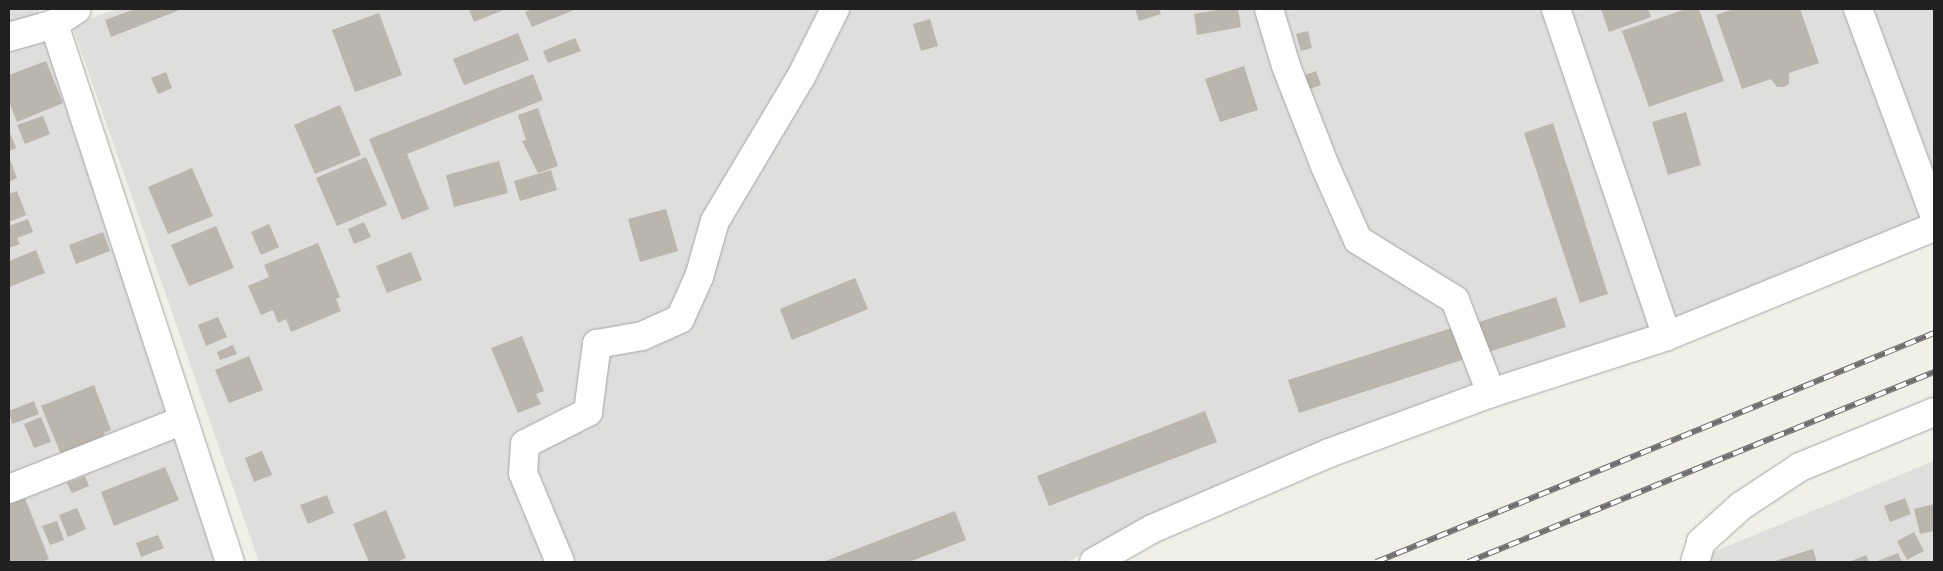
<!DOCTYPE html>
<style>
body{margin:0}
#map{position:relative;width:1943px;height:571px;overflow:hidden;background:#f0efe8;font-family:"Fira Sans",sans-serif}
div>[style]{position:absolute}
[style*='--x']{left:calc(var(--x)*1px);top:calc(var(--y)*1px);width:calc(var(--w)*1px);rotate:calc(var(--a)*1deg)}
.residential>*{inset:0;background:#dededd}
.building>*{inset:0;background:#bab5ad}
.roads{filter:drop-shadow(0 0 1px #a4a4a4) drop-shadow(0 0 1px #a4a4a4)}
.minor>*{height:28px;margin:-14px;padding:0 14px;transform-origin:14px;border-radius:14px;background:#fff}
.rail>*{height:5.5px;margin-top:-2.75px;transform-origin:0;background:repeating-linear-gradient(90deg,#fff 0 11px,#6e6e6e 0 22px);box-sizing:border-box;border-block:1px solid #6e6e6e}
span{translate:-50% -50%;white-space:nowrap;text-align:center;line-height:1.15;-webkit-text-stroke:4px #fff;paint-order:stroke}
.frame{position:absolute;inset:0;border:10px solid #202020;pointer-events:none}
</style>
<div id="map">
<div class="residential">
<div style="clip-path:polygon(9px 9px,38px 9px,216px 562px,9px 562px)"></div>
<div style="clip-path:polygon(117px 9px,1934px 9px,1934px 223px,1143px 529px,1066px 562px,259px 562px,72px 25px)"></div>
<div style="clip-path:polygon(1934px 461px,1934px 562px,1689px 562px)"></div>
</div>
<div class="building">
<div style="clip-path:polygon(135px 9px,182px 9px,111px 37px,105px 20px)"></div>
<div style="clip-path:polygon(469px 9px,506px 9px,474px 22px)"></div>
<div style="clip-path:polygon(533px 9px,573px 9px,574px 10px,532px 27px,525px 12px)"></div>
<div style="clip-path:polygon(1135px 9px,1159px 9px,1161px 14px,1139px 21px)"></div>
<div style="clip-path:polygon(1223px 9px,1238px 9px,1241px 27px,1197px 35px,1194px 14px)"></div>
<div style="clip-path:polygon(1601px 9px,1648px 9px,1651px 17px,1609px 32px)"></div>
<div style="clip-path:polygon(1686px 9px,1699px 9px,1724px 81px,1649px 107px,1622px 31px)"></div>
<div style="clip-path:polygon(1734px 9px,1800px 9px,1819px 63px,1789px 73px,1789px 84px,1784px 87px,1777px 87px,1771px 79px,1742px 89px,1716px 15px)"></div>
<div style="clip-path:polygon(379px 13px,402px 75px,355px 92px,332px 30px)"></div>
<div style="clip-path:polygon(930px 19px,938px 46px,921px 51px,913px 24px)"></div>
<div style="clip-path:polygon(1308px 31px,1312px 48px,1301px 51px,1296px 34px)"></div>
<div style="clip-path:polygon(518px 33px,529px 60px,464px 85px,453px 59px)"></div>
<div style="clip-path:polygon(575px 38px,581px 51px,548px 63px,543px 51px)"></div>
<div style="clip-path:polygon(46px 61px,63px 103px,17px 122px,9px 102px,9px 75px)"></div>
<div style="clip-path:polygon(1244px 66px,1258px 110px,1220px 122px,1205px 79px)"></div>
<div style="clip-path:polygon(1316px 71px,1321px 85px,1310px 89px,1305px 75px)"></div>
<div style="clip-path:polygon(166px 72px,172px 88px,158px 94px,151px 78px)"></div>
<div style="clip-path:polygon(533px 74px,543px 100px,407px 154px,429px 209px,402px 220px,369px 139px)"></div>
<div style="clip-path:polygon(340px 105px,361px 155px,315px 174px,294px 125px)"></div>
<div style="clip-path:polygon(538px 108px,558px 166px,538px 173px,522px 141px,526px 140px,518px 115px)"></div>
<div style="clip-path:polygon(1686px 112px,1701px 165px,1668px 175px,1652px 122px)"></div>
<div style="clip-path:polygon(43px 116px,50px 134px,25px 144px,17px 125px)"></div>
<div style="clip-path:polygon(1553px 123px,1608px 294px,1580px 303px,1524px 133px)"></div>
<div style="clip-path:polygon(9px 130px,16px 148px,9px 151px)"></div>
<div style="clip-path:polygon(9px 157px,17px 178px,9px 182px)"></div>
<div style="clip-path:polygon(366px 157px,387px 205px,337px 226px,316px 178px)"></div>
<div style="clip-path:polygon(499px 161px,508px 193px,454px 207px,446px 175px)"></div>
<div style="clip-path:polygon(192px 168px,213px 216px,168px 234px,148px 187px)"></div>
<div style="clip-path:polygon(551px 170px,557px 190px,520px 201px,514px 181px)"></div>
<div style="clip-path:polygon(17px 191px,26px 215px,9px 222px,9px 194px)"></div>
<div style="clip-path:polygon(666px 209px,678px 251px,640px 262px,628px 219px)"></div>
<div style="clip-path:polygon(28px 219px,33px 232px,17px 238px,20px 244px,9px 248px,9px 226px)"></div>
<div style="clip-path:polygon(364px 222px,371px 237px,354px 244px,348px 229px)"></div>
<div style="clip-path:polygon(269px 224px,279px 247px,261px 255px,251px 232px)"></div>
<div style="clip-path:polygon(216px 226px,234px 268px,189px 286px,171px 245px)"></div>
<div style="clip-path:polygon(103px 232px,110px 251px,76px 264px,69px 245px)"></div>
<div style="clip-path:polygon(318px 243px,340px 297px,336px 299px,341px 311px,291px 332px,286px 319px,278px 323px,273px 310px,261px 315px,248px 286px,269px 277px,264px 265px)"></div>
<div style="clip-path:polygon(36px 250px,45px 273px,9px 287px,9px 261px)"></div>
<div style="clip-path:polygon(411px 252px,422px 280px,387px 293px,376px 266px)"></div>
<div style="clip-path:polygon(855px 278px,868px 309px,792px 340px,780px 309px)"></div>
<div style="clip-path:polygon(1556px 297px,1566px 327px,1483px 354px,1473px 324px)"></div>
<div style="clip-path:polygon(218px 317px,227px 337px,206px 346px,198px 325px)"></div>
<div style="clip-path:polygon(1455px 327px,1465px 359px,1299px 413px,1288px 380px)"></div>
<div style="clip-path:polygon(522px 336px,544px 391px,536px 394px,541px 404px,518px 413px,491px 348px)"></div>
<div style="clip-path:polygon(233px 345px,237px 354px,220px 360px,217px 352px)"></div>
<div style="clip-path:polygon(249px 356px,263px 390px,229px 403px,215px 370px)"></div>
<div style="clip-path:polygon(94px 385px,111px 430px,104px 433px,107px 442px,63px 459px,41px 406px)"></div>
<div style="clip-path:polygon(34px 401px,39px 414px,12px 424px,9px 411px)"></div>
<div style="clip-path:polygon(1205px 411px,1217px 442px,1049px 506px,1037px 476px)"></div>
<div style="clip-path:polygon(41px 417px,51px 442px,34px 448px,24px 424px)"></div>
<div style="clip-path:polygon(262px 451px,272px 475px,254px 482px,245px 458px)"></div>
<div style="clip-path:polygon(165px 467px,179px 500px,114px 526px,101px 492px)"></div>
<div style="clip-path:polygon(85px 476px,89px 486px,72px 493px,67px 483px)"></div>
<div style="clip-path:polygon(23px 493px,49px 559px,41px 562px,9px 562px,9px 499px)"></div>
<div style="clip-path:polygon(327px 495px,334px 513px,308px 524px,300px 505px)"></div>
<div style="clip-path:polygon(1905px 498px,1911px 514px,1890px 522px,1884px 506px)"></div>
<div style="clip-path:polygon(1934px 504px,1934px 531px,1920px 534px,1914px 509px)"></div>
<div style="clip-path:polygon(77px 508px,86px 529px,68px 537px,59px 515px)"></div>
<div style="clip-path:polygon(386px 510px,406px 558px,397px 562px,369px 562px,353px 524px)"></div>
<div style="clip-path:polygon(955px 511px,966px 540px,909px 562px,823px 562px)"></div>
<div style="clip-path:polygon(57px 521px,64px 540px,50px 545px,42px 526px)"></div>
<div style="clip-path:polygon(1914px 532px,1924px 551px,1907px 560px,1897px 541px)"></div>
<div style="clip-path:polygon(158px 535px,164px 548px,141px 557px,136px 543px)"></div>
<div style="clip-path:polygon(1813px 549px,1817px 562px,1772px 562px)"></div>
<div style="clip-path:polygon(1898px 553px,1902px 562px,1875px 562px)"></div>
<div style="clip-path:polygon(1866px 555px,1869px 562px,1849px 562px)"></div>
</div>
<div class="roads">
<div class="minor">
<div style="--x:1269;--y:9;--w:59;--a:73.4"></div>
<div style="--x:1286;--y:66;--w:107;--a:68.7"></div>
<div style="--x:1325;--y:166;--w:81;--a:66"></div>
<div style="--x:1358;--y:240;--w:114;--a:31.7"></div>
<div style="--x:1455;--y:300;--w:100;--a:68.8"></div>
<div style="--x:1556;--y:9;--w:345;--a:71.3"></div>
<div style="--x:1858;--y:9;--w:220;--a:69.7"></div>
<div style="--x:54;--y:24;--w:566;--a:71.89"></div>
<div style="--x:9;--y:37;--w:47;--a:-16.1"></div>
<div style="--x:54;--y:24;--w:27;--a:-33"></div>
<div style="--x:9;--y:489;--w:187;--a:-21.6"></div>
<div style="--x:560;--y:562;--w:96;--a:-112.6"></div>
<div style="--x:523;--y:473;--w:29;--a:-86"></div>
<div style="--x:525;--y:444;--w:71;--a:-26.9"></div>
<div style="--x:588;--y:412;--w:69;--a:-82.5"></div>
<div style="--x:597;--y:344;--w:46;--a:-10.1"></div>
<div style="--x:642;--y:336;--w:42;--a:-24.1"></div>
<div style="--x:680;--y:319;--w:46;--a:-65.7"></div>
<div style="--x:699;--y:277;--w:58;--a:-74.1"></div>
<div style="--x:715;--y:221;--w:168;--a:-59.2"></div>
<div style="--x:801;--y:77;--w:76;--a:-63.4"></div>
<div style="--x:1094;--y:562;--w:67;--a:-29.6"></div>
<div style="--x:1152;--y:529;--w:193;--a:-23.2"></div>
<div style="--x:1329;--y:453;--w:173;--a:-20.3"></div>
<div style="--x:1491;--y:393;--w:185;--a:-17.9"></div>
<div style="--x:1667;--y:336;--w:288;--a:-22.2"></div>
<div style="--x:1695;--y:562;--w:21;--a:-73"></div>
<div style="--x:1701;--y:542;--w:54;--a:-42"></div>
<div style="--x:1741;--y:506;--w:71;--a:-33.5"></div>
<div style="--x:1800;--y:467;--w:145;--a:-22.3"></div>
</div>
</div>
<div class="rail">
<div style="--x:1376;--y:562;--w:603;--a:-22.31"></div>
<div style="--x:1468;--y:562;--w:503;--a:-22.18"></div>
</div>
<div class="frame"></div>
</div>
